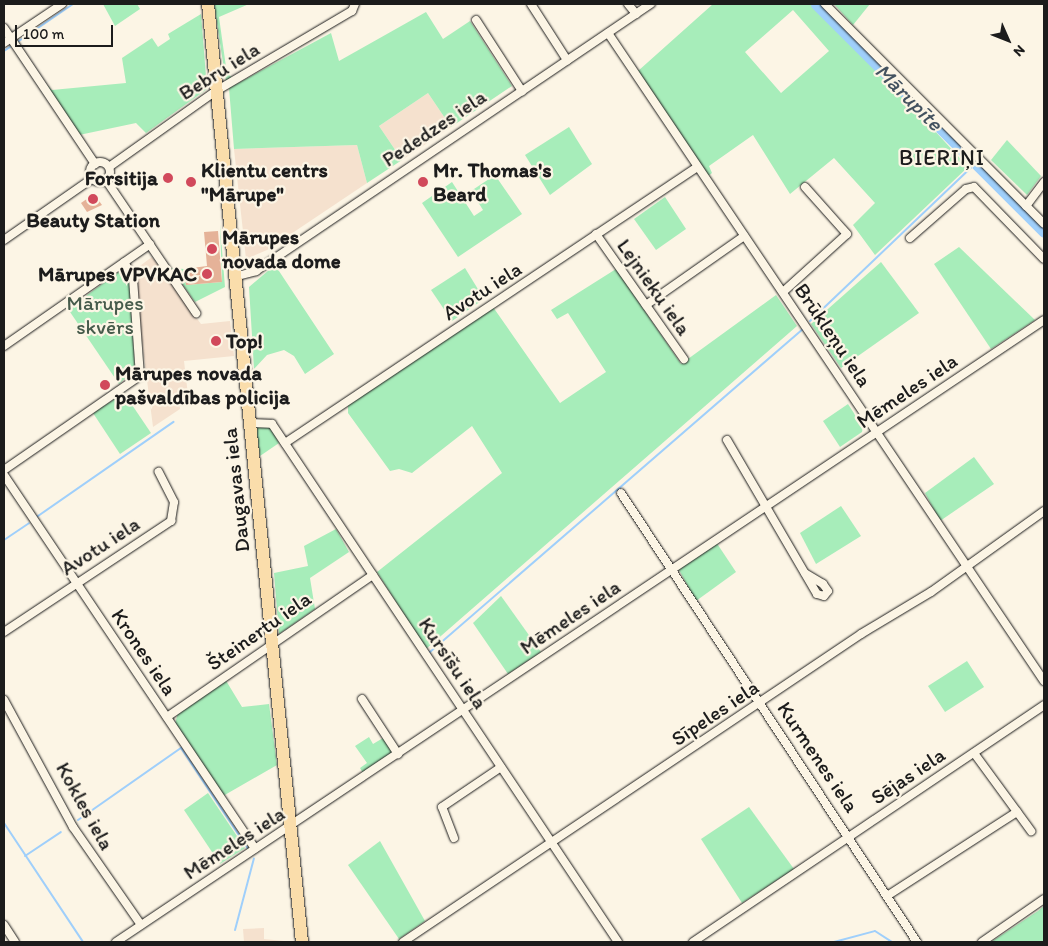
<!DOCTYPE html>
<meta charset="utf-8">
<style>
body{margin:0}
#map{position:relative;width:1048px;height:946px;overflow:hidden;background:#fcf5e5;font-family:Itim,sans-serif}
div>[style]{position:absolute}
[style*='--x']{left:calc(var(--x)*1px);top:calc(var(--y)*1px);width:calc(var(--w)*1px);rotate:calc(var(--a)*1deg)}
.built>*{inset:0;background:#f5e1ce}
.green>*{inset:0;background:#a7edba}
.stream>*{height:2px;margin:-1px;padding:0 1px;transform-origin:1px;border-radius:1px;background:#9fcffb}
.river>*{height:11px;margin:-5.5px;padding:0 5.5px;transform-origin:5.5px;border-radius:5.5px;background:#9fcffb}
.building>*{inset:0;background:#e5b298}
.roads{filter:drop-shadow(0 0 1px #1c1c1c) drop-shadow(0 0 1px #1c1c1c)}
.street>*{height:8px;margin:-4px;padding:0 4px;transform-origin:4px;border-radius:4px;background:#fcf5e5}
.street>.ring{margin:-4px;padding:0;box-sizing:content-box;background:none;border:8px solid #fcf5e5;border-radius:50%}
.primary>*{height:12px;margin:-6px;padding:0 6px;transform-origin:6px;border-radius:6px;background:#faddab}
.dots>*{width:14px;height:14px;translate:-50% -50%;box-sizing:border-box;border:2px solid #fcf5e5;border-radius:50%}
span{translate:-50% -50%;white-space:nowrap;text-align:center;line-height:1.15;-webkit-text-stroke:4.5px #fcf5e5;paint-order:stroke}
.street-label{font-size:21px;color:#1c1c1c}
.poi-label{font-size:21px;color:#1c1c1c;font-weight:700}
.left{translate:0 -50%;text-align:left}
.right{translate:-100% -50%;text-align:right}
.park-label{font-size:21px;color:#465b4b}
.water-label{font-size:22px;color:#43525f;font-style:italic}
.neighbourhood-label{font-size:22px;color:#1c1c1c;letter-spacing:1px}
.frame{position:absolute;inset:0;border:5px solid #1c1c1c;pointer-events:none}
.north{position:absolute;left:983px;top:15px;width:50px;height:50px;-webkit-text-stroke:4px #fcf5e5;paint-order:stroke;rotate:134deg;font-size:14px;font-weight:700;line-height:20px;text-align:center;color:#1c1c1c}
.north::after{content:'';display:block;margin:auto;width:18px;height:22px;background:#1c1c1c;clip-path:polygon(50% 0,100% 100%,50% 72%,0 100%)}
.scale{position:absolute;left:15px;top:25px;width:98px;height:22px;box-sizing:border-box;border:2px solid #1c1c1c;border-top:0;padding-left:6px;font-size:15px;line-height:18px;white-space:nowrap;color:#1c1c1c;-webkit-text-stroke:4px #fcf5e5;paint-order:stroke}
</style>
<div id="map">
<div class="built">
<div style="clip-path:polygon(428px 93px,451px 127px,402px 160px,379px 126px)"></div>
<div style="clip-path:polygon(357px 145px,367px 183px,267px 250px,246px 259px,234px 149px)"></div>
<div style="clip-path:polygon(152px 257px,201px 324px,230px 321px,234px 356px,184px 361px,188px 395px,179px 397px,180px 409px,153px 427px,133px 271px)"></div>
<div style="clip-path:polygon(264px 928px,264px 939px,294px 942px,244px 942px,243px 929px)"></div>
</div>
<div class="green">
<div style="clip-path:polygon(103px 4px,137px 4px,140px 9px,115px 26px)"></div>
<div style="clip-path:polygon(214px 4px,249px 4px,219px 17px,227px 74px,232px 77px,226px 82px)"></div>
<div style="clip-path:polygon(evenodd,713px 4px,818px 4px,968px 167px,875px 255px,853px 225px,875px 203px,834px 158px,790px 194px,753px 135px,709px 166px,712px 173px,707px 177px,638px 71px,713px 4px,793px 10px,829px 51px,781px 93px,745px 52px,793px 10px)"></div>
<div style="clip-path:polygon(834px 4px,870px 4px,853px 25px)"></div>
<div style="clip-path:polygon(426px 12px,443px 39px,470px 21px,512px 86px,451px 127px,428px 93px,379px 126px,402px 160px,367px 183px,357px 145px,234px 149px,229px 88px,331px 33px,339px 61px)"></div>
<div style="clip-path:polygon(201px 14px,207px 89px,146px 133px,136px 123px,79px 135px,46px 84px,52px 90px,126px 83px,122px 58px,152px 38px,158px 47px,170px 39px,168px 34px)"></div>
<div style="clip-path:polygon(569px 127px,592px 164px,550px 195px,525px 155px)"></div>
<div style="clip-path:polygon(1007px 140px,1041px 176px,1027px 195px,991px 160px)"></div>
<div style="clip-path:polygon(495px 175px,522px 214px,458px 257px,422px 203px,452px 182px,474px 216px,483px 210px,471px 191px)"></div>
<div style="clip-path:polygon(665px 197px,686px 229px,656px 250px,634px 219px)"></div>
<div style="clip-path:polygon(220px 224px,225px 287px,195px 302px,171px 268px,184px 269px,186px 285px,222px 282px)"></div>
<div style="clip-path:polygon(959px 247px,1035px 320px,991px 349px,934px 264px)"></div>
<div style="clip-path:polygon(881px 262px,919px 313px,841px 368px,811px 324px)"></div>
<div style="clip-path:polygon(275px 265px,334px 354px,305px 374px,294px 356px,284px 350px,267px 355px,254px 369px,249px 287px)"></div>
<div style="clip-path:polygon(124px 268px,129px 272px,135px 369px,119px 384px,68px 309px)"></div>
<div style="clip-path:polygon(465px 268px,484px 299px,452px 321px,431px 290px)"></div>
<div style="clip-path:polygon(616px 269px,681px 364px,776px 295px,797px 326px,426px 649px,377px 572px,502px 473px,472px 426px,412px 473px,399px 469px,390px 471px,348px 413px,348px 403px,493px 307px,560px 403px,606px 372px,568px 313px,557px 319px,551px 310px)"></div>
<div style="clip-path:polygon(124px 393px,151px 433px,120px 454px,93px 413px)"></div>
<div style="clip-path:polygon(848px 404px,863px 427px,862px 432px,840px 447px,823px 421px)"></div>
<div style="clip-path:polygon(259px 425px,270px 427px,279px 443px,260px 456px,256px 427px)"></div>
<div style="clip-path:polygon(974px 457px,994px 484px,940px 521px,925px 493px)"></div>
<div style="clip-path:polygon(841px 506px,861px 536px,816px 564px,800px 533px)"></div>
<div style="clip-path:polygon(336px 529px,349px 552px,310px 578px,315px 609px,279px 634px,274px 573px,308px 566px,304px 546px)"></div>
<div style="clip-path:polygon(716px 542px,736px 572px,696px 601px,678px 568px)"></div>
<div style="clip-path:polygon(501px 596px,541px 652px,508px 674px,473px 623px)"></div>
<div style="clip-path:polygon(967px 661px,984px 687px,945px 712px,928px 686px)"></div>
<div style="clip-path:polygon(225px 679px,242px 707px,269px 704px,277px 765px,223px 796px,175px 724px,178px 712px)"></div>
<div style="clip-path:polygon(369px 737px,373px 744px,383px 738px,393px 753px,363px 773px,360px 768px,367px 763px,355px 746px)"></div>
<div style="clip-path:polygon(208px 793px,245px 848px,220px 864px,184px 810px)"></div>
<div style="clip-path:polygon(749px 807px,794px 869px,742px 903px,701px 839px)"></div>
<div style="clip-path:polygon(380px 841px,425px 921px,399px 939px,348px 865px)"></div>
<div style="clip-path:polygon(1044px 906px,1044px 942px,991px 942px,1038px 911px)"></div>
</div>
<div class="stream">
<div style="--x:19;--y:41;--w:65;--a:-34.4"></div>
<div style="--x:4;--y:51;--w:7;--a:-34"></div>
<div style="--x:810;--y:321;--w:229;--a:-43.6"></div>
<div style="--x:38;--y:516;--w:165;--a:-34.8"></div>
<div style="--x:4;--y:540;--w:30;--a:-34"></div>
<div style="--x:430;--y:652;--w:493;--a:-40.9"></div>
<div style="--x:78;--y:820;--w:126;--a:-35"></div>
<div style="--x:181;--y:748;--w:121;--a:56.4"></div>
<div style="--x:4;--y:823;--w:143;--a:56.4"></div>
<div style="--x:25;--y:856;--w:43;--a:-33.7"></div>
<div style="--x:235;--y:930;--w:74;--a:-75.2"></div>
<div style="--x:834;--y:942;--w:42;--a:-15"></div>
<div style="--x:875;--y:931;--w:20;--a:33"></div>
</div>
<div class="river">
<div style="--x:816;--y:4;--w:322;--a:45"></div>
</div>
<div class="building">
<div style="clip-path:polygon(94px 194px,102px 205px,87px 212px,81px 203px)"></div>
<div style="clip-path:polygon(218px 231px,222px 282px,186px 285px,184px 269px,207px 266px,204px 232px)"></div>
</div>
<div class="roads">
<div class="street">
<div style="--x:531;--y:4;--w:67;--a:57.3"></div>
<div style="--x:628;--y:4;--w:13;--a:51"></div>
<div style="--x:825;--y:4;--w:310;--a:45.1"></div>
<div style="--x:476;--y:20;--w:85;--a:57.1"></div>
<div style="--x:4;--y:28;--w:164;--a:56.2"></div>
<div style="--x:608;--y:33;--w:781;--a:56.07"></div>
<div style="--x:4;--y:43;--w:70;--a:-33.9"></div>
<div class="ring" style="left:90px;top:162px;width:12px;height:12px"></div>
<div style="--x:109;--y:167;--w:131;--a:-35.4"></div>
<div style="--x:216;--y:91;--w:158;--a:-30.5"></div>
<div style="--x:352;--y:11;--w:8;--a:-67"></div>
<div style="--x:106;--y:180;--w:161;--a:55.9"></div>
<div style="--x:1026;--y:206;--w:30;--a:-53"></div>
<div style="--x:596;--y:234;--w:153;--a:54.9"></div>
<div style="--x:910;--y:238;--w:74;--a:-41.2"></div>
<div style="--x:966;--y:189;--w:8;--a:-14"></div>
<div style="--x:974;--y:187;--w:100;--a:45.8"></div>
<div style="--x:4;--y:240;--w:108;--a:-34.9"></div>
<div style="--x:234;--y:277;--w:23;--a:-15"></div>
<div style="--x:256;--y:271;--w:477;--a:-34.1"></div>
<div style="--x:783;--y:292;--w:86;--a:-42.2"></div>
<div style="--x:847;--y:234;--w:63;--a:-131.8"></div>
<div style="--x:646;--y:305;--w:120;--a:-35.1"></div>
<div style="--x:4;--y:346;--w:178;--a:-34.9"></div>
<div style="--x:249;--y:423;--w:23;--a:2"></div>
<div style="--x:272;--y:424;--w:623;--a:56.26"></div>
<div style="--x:727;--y:440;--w:178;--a:59.7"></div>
<div style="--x:817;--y:594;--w:7;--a:16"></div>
<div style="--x:824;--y:596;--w:6;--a:-51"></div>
<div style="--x:828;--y:591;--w:9;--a:-126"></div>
<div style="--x:823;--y:584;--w:21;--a:-149"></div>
<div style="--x:285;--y:443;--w:496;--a:-33.8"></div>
<div style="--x:4;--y:470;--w:165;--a:-34.7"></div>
<div style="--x:140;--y:376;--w:98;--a:-94.1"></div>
<div style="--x:133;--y:278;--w:18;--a:-119"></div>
<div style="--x:4;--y:475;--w:450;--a:56.1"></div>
<div style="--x:621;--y:493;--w:538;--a:56.61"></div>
<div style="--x:4;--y:632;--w:201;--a:-33.6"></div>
<div style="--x:171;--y:521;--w:19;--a:-81"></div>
<div style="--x:174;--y:502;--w:34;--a:-117"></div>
<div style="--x:362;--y:699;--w:66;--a:56.8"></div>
<div style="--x:4;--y:700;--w:145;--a:61.5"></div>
<div style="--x:73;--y:827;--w:119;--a:55.2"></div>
<div style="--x:167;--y:717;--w:250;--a:-34.6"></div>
<div style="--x:974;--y:753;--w:97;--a:53.8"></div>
<div style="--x:454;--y:838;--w:33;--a:-111"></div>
<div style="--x:442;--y:807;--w:71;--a:-34.1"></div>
<div style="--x:887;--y:896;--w:155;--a:-32.9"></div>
<div style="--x:4;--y:925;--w:20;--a:57"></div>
<div style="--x:116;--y:942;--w:1117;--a:-33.83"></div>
<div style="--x:403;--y:942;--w:552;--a:-33.92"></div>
<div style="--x:861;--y:634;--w:82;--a:-31"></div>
<div style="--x:931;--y:592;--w:139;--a:-35.6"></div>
<div style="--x:693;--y:942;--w:424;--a:-34"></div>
<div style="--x:982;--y:942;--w:75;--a:-34.7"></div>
</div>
<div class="primary">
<div style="--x:208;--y:4;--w:943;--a:84.28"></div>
</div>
</div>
<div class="dots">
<div style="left:168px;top:178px;background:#d1495b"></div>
<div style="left:191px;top:182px;background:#d1495b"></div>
<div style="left:423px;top:182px;background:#d1495b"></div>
<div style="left:93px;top:199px;background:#d1495b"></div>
<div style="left:212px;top:249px;background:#d1495b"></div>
<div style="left:207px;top:274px;background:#d1495b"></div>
<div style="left:216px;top:341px;background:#d1495b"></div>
<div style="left:105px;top:385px;background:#d1495b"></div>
</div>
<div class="street-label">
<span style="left:219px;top:71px;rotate:-32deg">Bebru iela</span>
<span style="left:434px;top:128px;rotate:-34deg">Pededzes iela</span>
<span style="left:654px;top:287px;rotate:55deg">Lejnieku iela</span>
<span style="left:482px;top:291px;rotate:-33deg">Avotu iela</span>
<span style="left:833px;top:335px;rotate:56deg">Brūkleņu iela</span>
<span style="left:907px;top:391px;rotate:-34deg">Mēmeles iela</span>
<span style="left:236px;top:490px;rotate:-96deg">Daugavas iela</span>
<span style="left:100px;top:546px;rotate:-33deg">Avotu iela</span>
<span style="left:570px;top:617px;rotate:-34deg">Mēmeles iela</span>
<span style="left:259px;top:631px;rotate:-35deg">Šteinertu iela</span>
<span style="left:144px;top:652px;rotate:56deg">Krones iela</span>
<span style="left:453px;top:663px;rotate:56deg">Kursīšu iela</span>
<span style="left:715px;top:713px;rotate:-34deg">Sīpeles iela</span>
<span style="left:818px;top:757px;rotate:56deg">Kurmenes iela</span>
<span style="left:908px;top:776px;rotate:-34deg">Sējas iela</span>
<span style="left:85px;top:806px;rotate:61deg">Kokles iela</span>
<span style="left:234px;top:843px;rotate:-33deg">Mēmeles iela</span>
</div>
<div class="poi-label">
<span class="left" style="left:201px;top:182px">Klientu centrs<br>"Mārupe"</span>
<span class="left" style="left:433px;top:182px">Mr. Thomas's<br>Beard</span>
<span class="right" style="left:158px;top:178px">Forsitija</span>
<span style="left:93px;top:220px">Beauty Station</span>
<span class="left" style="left:222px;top:249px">Mārupes<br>novada dome</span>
<span class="right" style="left:197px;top:274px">Mārupes VPVKAC</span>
<span class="left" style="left:226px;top:341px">Top!</span>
<span class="left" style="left:115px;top:385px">Mārupes novada<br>pašvaldības policija</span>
</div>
<div class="park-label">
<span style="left:105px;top:315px">Mārupes<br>skvērs</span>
</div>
<div class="water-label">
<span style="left:909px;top:97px;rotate:45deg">Mārupīte</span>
</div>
<div class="neighbourhood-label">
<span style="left:942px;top:158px">BIERIŅI</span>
</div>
<div class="frame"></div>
<div class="north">N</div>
<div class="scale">100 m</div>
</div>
